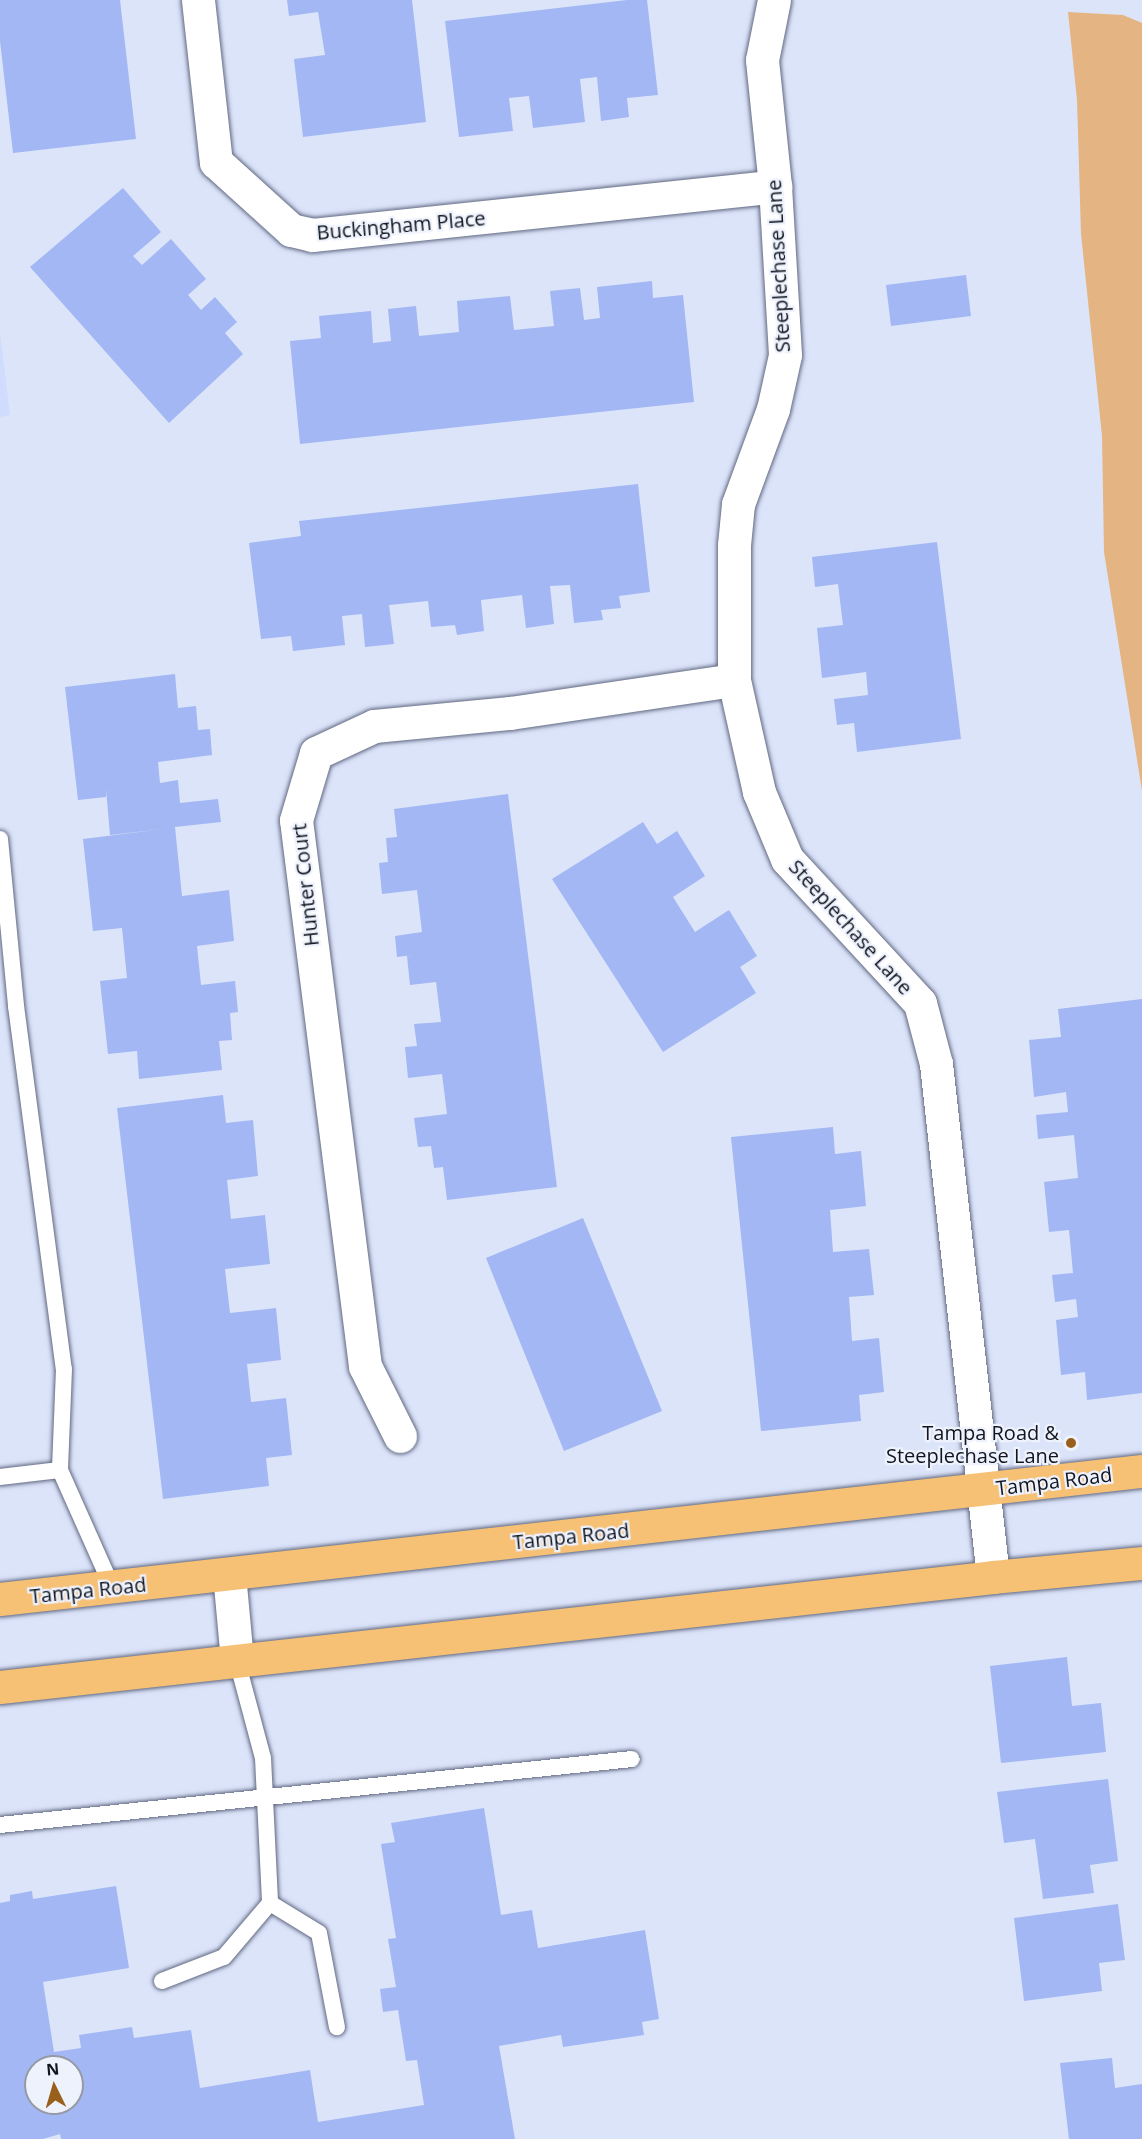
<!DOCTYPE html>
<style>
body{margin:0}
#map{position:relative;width:1142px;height:2139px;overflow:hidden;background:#dce4fa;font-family:"Open Sans",sans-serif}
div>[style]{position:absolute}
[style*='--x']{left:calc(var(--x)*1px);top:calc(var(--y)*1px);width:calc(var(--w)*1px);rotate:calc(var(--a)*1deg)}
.built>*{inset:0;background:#cfdcfe}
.green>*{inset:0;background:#e4b482}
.building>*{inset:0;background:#a2b7f3}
.roads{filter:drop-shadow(0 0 2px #606981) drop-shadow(0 0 2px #606981)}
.service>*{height:16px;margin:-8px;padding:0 8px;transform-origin:8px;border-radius:8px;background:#fff}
.minor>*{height:33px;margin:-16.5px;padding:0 16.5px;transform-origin:16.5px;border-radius:16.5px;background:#fff}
.primary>*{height:33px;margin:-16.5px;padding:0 16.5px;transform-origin:16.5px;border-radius:16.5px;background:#f6c075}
.dots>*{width:16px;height:16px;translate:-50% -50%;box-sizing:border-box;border:3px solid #eef2fd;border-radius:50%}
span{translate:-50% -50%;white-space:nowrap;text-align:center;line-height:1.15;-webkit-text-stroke:4.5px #eef2fd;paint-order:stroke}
.street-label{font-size:20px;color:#11151e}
.poi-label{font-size:20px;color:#11151e}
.right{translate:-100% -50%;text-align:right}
.north{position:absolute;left:24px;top:2055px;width:60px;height:60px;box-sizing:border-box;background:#eef2fd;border:2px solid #969aa4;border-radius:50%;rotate:355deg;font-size:16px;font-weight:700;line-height:24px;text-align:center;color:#11151e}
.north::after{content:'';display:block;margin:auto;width:21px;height:27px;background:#98601b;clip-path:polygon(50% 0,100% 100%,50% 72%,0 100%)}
</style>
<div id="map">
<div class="built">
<div style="clip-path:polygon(0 334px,10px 415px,0 417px)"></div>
</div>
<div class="green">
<div style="clip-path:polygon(1068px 12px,1123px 15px,1142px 23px,1142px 791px,1104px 552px,1102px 436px,1081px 234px,1077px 100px)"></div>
</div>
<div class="building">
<div style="clip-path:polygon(0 0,120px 0,136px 139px,13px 153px,0 41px)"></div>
<div style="clip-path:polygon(287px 0,412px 0,426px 122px,303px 137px,294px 59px,325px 55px,318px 12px,289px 16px)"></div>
<div style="clip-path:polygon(627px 0,647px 0,658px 95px,627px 98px,629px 117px,601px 121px,597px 77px,580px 79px,585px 122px,533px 128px,529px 96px,509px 98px,513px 131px,459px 137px,445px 21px)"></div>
<div style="clip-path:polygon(123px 188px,161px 232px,133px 256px,142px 265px,171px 239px,206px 279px,188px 295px,201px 310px,215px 297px,237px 322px,225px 333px,243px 354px,169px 423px,30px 267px)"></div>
<div style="clip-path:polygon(966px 275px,971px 316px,891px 326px,886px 285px)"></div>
<div style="clip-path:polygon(652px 281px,653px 298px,683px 295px,694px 402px,300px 444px,290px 341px,321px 338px,319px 316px,371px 311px,373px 343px,391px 341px,388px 309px,416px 306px,419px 336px,459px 332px,457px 301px,510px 296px,514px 330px,554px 326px,550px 291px,580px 288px,584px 320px,600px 318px,597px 287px)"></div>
<div style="clip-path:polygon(638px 484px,650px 592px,619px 596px,621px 608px,601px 610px,603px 620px,574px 623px,570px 585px,550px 586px,554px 624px,526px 628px,522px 595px,481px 600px,484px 631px,457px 635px,455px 625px,431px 627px,428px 601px,389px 605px,394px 644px,365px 647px,362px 614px,342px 616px,345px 645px,293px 651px,291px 636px,261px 639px,249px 543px,301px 536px,299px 521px)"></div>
<div style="clip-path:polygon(937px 542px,961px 739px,857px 752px,854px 723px,837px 725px,834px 699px,868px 695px,866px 672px,822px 678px,817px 628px,843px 625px,838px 584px,815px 587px,812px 557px)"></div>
<div style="clip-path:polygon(175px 674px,178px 708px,196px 706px,198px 730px,210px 729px,212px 755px,158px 762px,160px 783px,178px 780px,180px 803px,218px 799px,221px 822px,175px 827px,182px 896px,229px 890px,234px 941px,197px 946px,201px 985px,235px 981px,238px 1012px,230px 1013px,232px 1040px,219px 1041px,222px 1070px,139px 1079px,137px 1051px,108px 1054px,100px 981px,127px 978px,122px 928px,93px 931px,83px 839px,163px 829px,110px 835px,106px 789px,106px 797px,78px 800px,65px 687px)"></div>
<div style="clip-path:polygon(508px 794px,557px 1187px,447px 1200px,443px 1167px,434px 1168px,431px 1146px,418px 1147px,414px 1118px,447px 1114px,442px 1074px,408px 1078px,405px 1047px,417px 1046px,414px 1024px,441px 1022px,436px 982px,410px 985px,407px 956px,413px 955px,397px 957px,395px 936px,422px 932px,417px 890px,382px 894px,379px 863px,388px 862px,386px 838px,397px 837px,394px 809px)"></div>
<div style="clip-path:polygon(643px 822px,657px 844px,677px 831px,705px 876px,673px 897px,695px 932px,729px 910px,757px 956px,740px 967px,756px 993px,663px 1052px,552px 879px)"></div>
<div style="clip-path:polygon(1142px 999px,1142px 1393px,1087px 1400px,1085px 1372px,1061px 1375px,1056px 1320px,1078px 1317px,1076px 1299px,1055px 1302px,1052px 1275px,1073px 1273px,1069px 1230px,1049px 1232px,1044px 1182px,1078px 1178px,1074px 1135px,1038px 1139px,1036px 1115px,1068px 1112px,1066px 1092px,1034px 1097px,1029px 1040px,1061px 1037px,1058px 1009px)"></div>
<div style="clip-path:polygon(223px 1095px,226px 1123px,253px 1120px,258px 1176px,227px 1180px,231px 1219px,265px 1215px,270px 1264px,225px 1269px,230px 1313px,276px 1308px,281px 1360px,247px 1364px,251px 1402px,286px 1398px,292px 1455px,266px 1458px,269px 1486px,163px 1499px,117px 1108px)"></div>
<div style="clip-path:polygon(833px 1127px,835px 1154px,861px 1151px,866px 1206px,830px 1210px,833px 1252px,869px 1249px,874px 1295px,849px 1297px,852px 1341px,879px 1338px,884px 1392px,859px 1395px,861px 1421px,761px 1431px,731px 1137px)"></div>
<div style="clip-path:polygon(583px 1218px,662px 1411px,564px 1451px,486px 1258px)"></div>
<div style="clip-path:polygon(1067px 1657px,1072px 1706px,1101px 1703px,1106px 1752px,1001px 1763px,990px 1666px)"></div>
<div style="clip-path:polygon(1108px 1779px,1118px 1861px,1090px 1865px,1094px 1893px,1043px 1899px,1035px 1839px,1004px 1843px,997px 1792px)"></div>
<div style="clip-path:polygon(evenodd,484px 1808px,501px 1915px,532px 1910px,538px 1948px,645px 1930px,659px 2019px,642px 2022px,644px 2035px,563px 2047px,561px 2035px,499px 2046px,515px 2139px,61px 2139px,60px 2134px,43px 2139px,0 2139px,0 1903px,10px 1901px,10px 1895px,32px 1891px,33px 1899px,116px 1886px,129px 1968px,43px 1982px,54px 2052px,81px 2048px,79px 2035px,132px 2027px,134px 2038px,191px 2030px,200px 2088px,310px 2070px,318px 2122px,424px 2105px,417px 2060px,406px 2061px,398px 2010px,383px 2012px,380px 1989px,396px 1987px,388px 1939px,396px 1938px,381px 1844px,395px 1842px,391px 1823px,484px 1808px,36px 2067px,72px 2067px,72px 2103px,36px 2103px,36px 2067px)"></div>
<div style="clip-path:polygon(1118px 1904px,1125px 1960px,1099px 1963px,1102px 1991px,1024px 2001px,1014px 1918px)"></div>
<div style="clip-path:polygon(1112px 2058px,1115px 2088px,1142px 2084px,1142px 2139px,1069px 2139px,1060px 2063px)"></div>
</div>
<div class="roads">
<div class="service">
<div style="--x:0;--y:839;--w:168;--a:84.5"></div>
<div style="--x:16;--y:1006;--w:366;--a:82.5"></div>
<div style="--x:64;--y:1369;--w:101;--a:92.3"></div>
<div style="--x:0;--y:1477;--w:60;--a:-6.7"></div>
<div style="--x:60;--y:1470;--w:128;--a:66"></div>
<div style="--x:237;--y:1661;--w:100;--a:75"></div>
<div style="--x:263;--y:1758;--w:145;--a:87.2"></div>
<div style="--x:270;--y:1903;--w:57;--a:31.5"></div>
<div style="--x:319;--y:1933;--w:96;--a:79.2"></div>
<div style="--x:0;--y:1825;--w:635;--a:-5.96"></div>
<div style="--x:162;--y:1981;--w:66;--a:-21.2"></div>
<div style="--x:224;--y:1957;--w:71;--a:-49.6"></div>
</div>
<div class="minor">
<div style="--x:198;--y:0;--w:163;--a:83.7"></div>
<div style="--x:216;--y:162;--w:101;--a:42.2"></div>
<div style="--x:291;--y:230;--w:22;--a:13"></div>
<div style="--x:312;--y:235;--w:466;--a:-6"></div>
<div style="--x:774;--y:0;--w:61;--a:101.3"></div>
<div style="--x:762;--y:60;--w:127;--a:84.1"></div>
<div style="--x:775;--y:186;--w:169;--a:86.6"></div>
<div style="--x:785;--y:355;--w:55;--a:102.5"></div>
<div style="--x:773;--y:409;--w:101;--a:110.2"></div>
<div style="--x:738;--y:504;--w:41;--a:95.6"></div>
<div style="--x:734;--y:545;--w:135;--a:90"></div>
<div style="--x:734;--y:680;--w:115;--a:77.4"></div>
<div style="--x:759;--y:792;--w:73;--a:67.3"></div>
<div style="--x:787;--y:859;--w:196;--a:47.3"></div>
<div style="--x:920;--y:1003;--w:63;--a:75.3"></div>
<div style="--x:936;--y:1064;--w:516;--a:83.66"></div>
<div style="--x:400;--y:1436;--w:78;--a:-116.6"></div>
<div style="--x:365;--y:1366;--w:550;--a:-97.2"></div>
<div style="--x:296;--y:820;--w:70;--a:-73.4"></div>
<div style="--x:316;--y:753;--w:64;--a:-25"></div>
<div style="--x:374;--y:726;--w:137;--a:-5.5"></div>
<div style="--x:510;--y:713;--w:226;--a:-8.4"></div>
<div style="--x:229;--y:1574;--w:87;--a:84.7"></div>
</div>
<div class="primary">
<div style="--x:0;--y:1599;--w:1149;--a:-6.4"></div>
<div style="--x:0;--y:1687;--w:999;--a:-6.32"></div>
<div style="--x:993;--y:1577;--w:150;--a:-5.4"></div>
</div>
</div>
<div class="dots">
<div style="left:1071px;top:1443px;background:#98601b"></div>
</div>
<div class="street-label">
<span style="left:401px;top:225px;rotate:-5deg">Buckingham Place</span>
<span style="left:778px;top:266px;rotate:-93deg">Steeplechase Lane</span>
<span style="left:305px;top:885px;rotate:-96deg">Hunter Court</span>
<span style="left:851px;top:927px;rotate:48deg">Steeplechase Lane</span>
<span style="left:1054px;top:1481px;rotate:-7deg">Tampa Road</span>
<span style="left:571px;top:1536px;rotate:-6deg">Tampa Road</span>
<span style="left:88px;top:1590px;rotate:-6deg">Tampa Road</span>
</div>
<div class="poi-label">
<span class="right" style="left:1059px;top:1444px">Tampa Road &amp;<br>Steeplechase Lane</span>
</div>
<div class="north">N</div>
</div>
